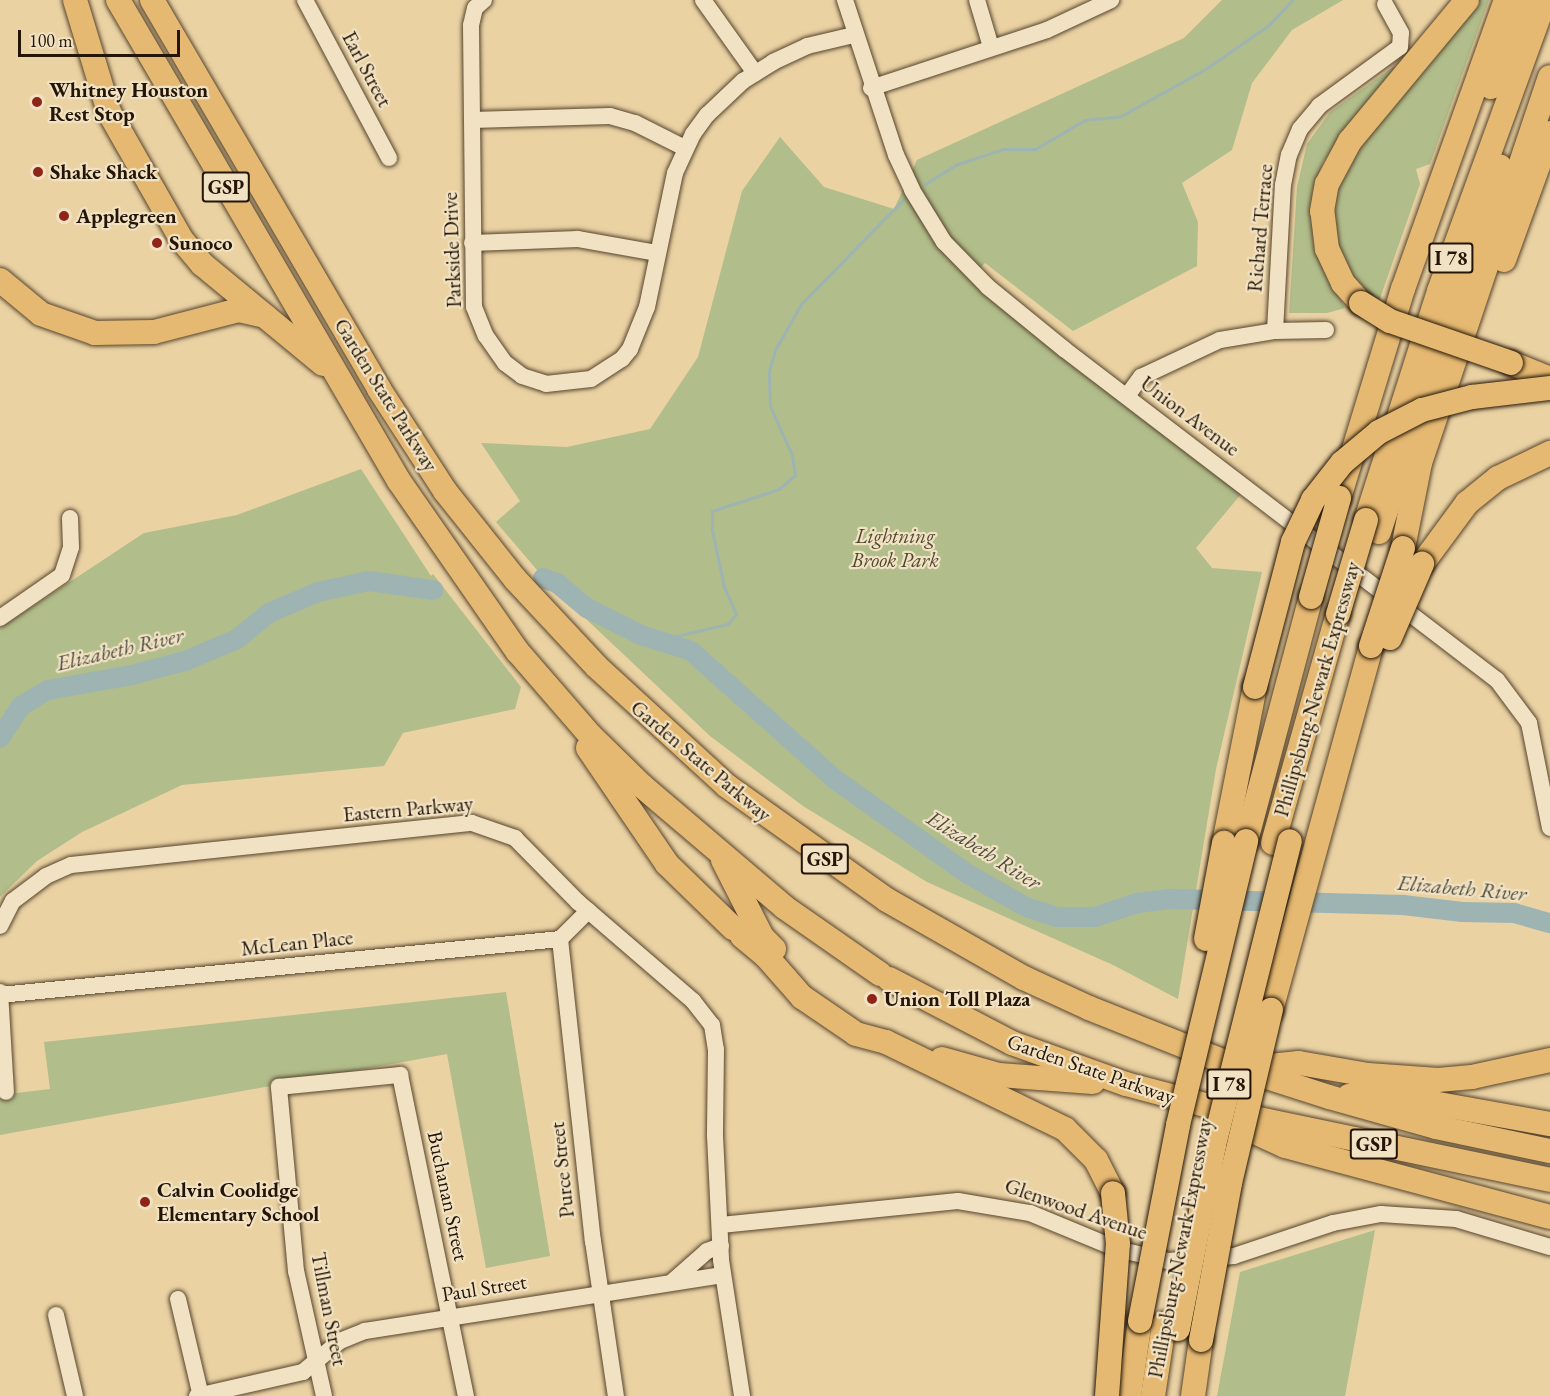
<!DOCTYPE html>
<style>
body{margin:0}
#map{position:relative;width:1550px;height:1396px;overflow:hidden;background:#ead2a3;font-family:"EB Garamond",serif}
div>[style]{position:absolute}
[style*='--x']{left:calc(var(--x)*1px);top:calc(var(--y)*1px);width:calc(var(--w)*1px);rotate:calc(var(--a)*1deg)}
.green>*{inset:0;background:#b1bd8a}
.stream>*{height:3px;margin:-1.5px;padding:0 1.5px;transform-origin:1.5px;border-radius:1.5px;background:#9eb4b3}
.river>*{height:20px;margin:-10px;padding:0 10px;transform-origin:10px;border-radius:10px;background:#9eb4b3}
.roads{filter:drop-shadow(0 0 2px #56442d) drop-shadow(0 0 2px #56442d)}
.minor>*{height:16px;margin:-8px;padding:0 8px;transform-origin:8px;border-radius:8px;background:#f1e2c3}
.highway>*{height:24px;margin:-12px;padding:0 12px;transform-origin:12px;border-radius:12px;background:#e5b972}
.bridges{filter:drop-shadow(0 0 2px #241506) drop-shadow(0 0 2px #241506)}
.highway-bridge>*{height:24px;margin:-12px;padding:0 12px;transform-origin:12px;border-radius:12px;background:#e5b972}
.dots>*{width:16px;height:16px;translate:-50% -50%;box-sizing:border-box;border:3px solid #f1e2c3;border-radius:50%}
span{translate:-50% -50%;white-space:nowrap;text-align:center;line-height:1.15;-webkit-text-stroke:4.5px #f1e2c3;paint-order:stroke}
.shield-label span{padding:2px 4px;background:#f1e2c3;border:2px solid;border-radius:4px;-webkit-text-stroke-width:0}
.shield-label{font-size:20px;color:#241506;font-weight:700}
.street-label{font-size:21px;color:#241506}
.poi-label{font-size:21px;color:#241506;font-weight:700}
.left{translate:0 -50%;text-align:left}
.park-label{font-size:21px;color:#4e472e;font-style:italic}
.water-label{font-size:22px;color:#4f4d43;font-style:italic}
.scale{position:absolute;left:18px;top:30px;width:162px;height:27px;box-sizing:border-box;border:3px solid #241506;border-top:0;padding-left:8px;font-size:18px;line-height:21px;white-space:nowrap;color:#241506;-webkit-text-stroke:4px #f1e2c3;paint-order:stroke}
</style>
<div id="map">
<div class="green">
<div style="clip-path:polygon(1222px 0,1343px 0,1292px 30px,1252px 83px,1232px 150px,1182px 183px,1198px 222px,1197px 266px,1073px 331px,985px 263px,975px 274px,1247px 487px,1196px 548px,1212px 568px,1262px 572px,1216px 769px,1178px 999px,1113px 965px,927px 882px,803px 806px,710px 736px,549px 584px,496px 522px,520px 501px,481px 443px,567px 447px,650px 429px,698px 357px,742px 191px,780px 137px,824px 187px,894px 209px,917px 160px,1184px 38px)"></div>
<div style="clip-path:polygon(1476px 0,1489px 0,1430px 164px,1416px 169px,1420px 184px,1378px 304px,1351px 279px,1331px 231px,1338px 175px)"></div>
<div style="clip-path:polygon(1393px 67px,1398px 67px,1323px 162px,1312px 194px,1314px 250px,1345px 308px,1327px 313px,1289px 313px,1297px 187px,1307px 144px,1330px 112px)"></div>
<div style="clip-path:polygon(361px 469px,431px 576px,433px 574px,521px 687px,515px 709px,403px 733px,384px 766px,182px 785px,82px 832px,37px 861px,0 897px,0 628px,144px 533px,237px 515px)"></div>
<div style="clip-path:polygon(506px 992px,550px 1256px,486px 1268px,447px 1054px,0 1135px,0 1095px,50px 1089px,44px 1042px)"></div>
<div style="clip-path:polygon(1375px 1230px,1345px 1396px,1217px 1396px,1240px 1272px)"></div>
</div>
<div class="stream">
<div style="--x:925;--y:184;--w:36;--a:-32"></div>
<div style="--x:955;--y:165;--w:51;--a:-18.4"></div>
<div style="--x:1003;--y:149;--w:32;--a:0"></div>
<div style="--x:1035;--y:149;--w:58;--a:-30.1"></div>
<div style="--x:1085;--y:120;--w:36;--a:-6"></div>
<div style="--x:1121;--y:116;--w:98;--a:-29.2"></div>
<div style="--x:1207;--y:68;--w:75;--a:-34.7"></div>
<div style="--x:1269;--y:25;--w:34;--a:-47"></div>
<div style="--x:659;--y:640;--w:71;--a:-13.1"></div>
<div style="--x:728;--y:624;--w:13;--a:-51"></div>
<div style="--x:736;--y:614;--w:30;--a:-114"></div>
<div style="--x:724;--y:587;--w:58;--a:-101.9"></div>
<div style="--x:712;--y:530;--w:19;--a:-90"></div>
<div style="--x:712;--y:511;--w:71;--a:-18.2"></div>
<div style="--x:779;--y:489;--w:21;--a:-41"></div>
<div style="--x:795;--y:475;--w:20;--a:-99"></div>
<div style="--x:792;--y:455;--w:54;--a:-114.2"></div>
<div style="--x:770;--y:406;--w:35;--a:-92"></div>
<div style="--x:769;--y:371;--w:22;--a:-74"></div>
<div style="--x:775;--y:350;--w:53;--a:-60.5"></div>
<div style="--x:801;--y:304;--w:147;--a:-45.6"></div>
</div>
<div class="river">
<div style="--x:543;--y:578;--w:15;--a:20"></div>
<div style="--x:557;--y:583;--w:39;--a:40"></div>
<div style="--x:587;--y:608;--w:60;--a:26.6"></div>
<div style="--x:641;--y:635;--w:52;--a:17.7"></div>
<div style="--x:691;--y:651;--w:194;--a:41.7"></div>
<div style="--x:836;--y:780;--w:162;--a:35.5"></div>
<div style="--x:968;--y:874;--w:67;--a:29.6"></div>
<div style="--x:1026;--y:907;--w:32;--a:18"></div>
<div style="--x:1056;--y:917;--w:39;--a:0"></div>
<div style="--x:1095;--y:917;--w:44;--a:-18.4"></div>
<div style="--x:1137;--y:903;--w:35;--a:-7"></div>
<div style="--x:1172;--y:899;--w:231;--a:1.5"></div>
<div style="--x:1403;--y:905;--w:60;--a:6.7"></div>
<div style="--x:1463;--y:912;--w:51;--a:1.1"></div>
<div style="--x:1514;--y:913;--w:37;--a:16"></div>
<div style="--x:0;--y:738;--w:38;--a:-57"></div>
<div style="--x:21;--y:706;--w:31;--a:-31"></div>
<div style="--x:48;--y:690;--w:85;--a:-10.1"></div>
<div style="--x:132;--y:675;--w:55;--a:-14.8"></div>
<div style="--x:185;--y:661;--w:56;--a:-22.9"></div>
<div style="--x:237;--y:639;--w:41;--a:-39.1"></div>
<div style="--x:269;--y:613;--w:53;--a:-23.2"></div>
<div style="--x:318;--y:592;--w:52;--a:-12.2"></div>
<div style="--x:369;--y:581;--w:65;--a:8"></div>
</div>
<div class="roads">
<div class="minor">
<div style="--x:305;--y:0;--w:179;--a:62"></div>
<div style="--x:484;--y:0;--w:12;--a:138"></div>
<div style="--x:475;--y:8;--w:17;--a:103"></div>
<div style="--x:471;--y:25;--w:282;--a:89.4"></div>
<div style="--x:474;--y:307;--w:31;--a:68"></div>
<div style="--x:486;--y:336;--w:33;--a:55"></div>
<div style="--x:505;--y:363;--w:21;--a:37"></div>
<div style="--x:522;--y:376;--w:25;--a:18"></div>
<div style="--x:546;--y:384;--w:45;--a:-6.3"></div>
<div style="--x:591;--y:379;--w:37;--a:-33"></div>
<div style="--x:622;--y:359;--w:13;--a:-51"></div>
<div style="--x:630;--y:349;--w:45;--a:-68"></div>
<div style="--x:647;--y:307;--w:137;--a:-78.2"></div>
<div style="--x:675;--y:173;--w:43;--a:-65.2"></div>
<div style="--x:693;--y:134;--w:24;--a:-54"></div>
<div style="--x:707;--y:115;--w:50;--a:-43.4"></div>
<div style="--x:743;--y:81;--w:36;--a:-32"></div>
<div style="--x:773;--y:62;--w:38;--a:-25"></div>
<div style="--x:807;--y:46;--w:48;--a:-13.2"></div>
<div style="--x:703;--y:0;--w:90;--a:54.5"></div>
<div style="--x:845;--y:0;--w:163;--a:71.8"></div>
<div style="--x:896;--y:155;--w:38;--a:65"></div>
<div style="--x:912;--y:190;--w:61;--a:58.4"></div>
<div style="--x:944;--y:242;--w:63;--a:45.6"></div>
<div style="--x:988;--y:287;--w:98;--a:39.2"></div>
<div style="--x:1064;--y:349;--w:545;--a:37.4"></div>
<div style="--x:1497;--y:680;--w:54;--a:53.3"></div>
<div style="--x:1529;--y:723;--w:107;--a:78.7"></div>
<div style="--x:977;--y:0;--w:49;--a:73.4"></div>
<div style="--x:871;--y:88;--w:185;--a:-18.2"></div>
<div style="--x:1047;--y:30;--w:71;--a:-25.1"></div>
<div style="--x:472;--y:120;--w:138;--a:-1.7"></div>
<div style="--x:610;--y:116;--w:26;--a:16"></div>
<div style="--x:635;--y:123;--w:56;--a:26.6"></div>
<div style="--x:472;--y:243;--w:106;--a:-2.2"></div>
<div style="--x:578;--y:239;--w:80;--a:10"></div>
<div style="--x:1275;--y:331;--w:146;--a:-86.9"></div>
<div style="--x:1283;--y:185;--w:31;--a:-79"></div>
<div style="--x:1289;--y:155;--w:28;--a:-67"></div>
<div style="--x:1300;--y:129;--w:30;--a:-50"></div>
<div style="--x:1319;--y:106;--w:100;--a:-36.1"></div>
<div style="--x:1400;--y:47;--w:14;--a:-86"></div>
<div style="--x:1401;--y:33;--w:33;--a:-119"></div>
<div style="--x:1127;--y:396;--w:24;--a:-54"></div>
<div style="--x:1141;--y:377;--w:87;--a:-25.1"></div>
<div style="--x:1220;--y:340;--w:56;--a:-9.3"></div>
<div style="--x:1275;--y:331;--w:51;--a:-1.1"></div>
<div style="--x:0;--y:618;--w:75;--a:-34.7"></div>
<div style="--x:62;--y:575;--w:29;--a:-72"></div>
<div style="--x:71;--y:547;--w:29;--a:-92"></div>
<div style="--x:0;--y:926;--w:28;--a:-63"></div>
<div style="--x:13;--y:901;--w:41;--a:-37.1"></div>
<div style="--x:46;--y:876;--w:27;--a:-24"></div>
<div style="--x:71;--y:865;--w:403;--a:-6"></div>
<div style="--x:472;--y:823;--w:46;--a:19.2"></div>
<div style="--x:515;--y:838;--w:90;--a:45.5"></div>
<div style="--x:578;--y:902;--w:152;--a:40.7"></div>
<div style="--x:693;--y:1001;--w:31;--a:52"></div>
<div style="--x:712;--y:1025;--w:24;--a:81"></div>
<div style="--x:716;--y:1049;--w:87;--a:90.7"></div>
<div style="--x:715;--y:1136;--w:124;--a:87.2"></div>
<div style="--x:721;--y:1260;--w:138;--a:81.2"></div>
<div style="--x:560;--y:939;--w:304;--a:83.8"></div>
<div style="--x:593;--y:1241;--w:157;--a:81.6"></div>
<div style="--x:0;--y:992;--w:100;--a:86.6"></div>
<div style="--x:0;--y:995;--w:563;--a:-5.71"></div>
<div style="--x:560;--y:939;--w:40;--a:-45"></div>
<div style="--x:721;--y:1225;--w:238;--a:-5.8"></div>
<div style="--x:958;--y:1201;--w:73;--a:9.5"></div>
<div style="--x:1030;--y:1213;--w:94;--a:22.5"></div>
<div style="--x:1117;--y:1249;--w:52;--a:13.2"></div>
<div style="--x:1168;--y:1261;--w:66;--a:-4.3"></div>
<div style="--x:1234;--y:1256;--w:104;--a:-18.4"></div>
<div style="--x:1333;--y:1223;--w:49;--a:-10.6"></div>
<div style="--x:1381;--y:1214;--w:75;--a:3.8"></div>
<div style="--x:1456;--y:1219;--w:98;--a:16.6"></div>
<div style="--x:673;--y:1281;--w:45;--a:-41.4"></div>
<div style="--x:707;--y:1251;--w:15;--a:-20"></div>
<div style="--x:178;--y:1299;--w:100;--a:76.7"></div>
<div style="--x:56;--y:1315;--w:83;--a:76.8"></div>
<div style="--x:197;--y:1396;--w:109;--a:-12.8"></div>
<div style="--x:303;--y:1372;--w:48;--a:-40"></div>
<div style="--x:340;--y:1341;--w:27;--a:-22"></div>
<div style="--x:365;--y:1331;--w:362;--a:-8.9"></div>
<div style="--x:324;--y:1396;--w:128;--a:-102.6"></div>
<div style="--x:296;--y:1271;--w:185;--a:-95.3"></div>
<div style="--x:279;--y:1087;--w:122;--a:-5.7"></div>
<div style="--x:400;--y:1075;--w:328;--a:78.4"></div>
</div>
<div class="highway">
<div style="--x:75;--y:0;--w:117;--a:73.1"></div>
<div style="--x:109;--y:112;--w:146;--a:60.4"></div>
<div style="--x:181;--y:239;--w:33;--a:50"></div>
<div style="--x:202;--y:264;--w:157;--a:39.6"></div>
<div style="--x:118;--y:0;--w:557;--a:59.71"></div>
<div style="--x:399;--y:481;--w:208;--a:55.2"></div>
<div style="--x:518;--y:652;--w:110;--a:49.1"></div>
<div style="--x:590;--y:735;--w:73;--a:44.4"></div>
<div style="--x:642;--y:786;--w:187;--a:40.4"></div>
<div style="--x:784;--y:907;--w:117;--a:34.9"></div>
<div style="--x:152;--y:0;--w:450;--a:59.7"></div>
<div style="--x:379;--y:389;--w:121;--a:57.1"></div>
<div style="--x:445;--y:491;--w:112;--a:51.5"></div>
<div style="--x:515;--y:579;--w:119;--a:47"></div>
<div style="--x:596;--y:666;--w:178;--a:42.5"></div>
<div style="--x:727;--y:786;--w:196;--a:35.5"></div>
<div style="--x:887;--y:900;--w:158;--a:29.7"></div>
<div style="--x:1024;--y:978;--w:72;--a:24.8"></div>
<div style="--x:1089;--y:1008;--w:165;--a:21.7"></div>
<div style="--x:1242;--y:1069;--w:91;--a:17.8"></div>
<div style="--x:1329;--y:1097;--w:111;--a:15.7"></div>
<div style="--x:1436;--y:1127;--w:116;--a:11.9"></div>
<div style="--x:1491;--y:87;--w:94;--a:-68.1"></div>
<div style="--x:1504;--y:260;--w:135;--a:-70.1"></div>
<div style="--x:0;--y:280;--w:53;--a:39.7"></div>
<div style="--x:41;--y:314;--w:57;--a:19.4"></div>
<div style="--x:95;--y:333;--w:59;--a:-1"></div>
<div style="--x:154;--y:332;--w:88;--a:-14.5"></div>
<div style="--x:239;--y:310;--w:27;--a:13"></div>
<div style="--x:1361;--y:303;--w:27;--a:-132"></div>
<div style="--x:1343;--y:283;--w:38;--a:-115"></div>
<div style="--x:1327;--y:249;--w:38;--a:-97"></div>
<div style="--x:1322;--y:211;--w:27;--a:-80"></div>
<div style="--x:1327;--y:184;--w:49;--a:-61.9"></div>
<div style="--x:1350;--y:141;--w:183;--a:-50.3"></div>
<div style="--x:1511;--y:363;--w:42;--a:22.3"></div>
<div style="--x:1339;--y:498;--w:219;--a:-73"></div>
<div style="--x:1403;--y:289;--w:307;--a:-70.4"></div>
<div style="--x:1366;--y:520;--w:240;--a:-72.3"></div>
<div style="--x:1439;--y:291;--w:310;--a:-70"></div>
<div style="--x:1379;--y:532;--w:385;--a:-71.7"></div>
<div style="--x:1403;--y:548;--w:87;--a:-78.7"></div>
<div style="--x:1420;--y:463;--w:407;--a:-71.4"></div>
<div style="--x:1422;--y:564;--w:76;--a:-53.6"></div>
<div style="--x:1467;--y:503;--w:40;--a:-39"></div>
<div style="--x:1498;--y:478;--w:58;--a:-25.7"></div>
<div style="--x:588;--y:748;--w:140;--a:55.7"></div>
<div style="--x:667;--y:864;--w:92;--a:44.1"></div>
<div style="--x:1246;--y:841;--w:253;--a:-75.1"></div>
<div style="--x:1224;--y:843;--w:159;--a:-78.8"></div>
<div style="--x:1273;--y:843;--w:238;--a:-74.2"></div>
<div style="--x:723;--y:860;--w:86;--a:63.1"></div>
<div style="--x:762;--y:937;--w:17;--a:45"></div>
<div style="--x:742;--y:936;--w:31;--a:40"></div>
<div style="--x:766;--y:956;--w:55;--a:48.7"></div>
<div style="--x:802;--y:997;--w:65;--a:34.4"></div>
<div style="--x:856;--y:1034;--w:31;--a:15"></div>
<div style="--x:886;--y:1042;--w:199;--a:25.9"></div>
<div style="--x:1065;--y:1129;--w:44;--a:45"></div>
<div style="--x:1096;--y:1160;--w:37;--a:63"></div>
<div style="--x:889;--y:979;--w:139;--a:27.5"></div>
<div style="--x:1012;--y:1043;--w:121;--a:19.8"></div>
<div style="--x:1126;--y:1084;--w:132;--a:14.9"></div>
<div style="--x:1254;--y:1118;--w:302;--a:11.8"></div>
<div style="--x:1271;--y:1010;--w:377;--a:-74.6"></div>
<div style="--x:942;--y:1059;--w:59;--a:15.7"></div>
<div style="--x:999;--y:1075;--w:94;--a:4.3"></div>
<div style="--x:1250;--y:1068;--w:49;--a:-5.8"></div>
<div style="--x:1299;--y:1063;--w:70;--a:9.9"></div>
<div style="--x:1368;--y:1075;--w:70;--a:4.1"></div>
<div style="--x:1438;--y:1080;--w:34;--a:-5"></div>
<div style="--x:1472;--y:1077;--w:80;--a:-12.3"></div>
<div style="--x:1349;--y:1096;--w:34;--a:-3"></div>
<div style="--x:1383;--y:1094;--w:170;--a:10.2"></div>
<div style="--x:1244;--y:1127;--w:45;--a:24.9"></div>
<div style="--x:1285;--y:1146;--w:274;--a:15"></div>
<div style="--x:1129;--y:1396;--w:76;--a:-81.7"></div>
<div style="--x:1153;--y:1396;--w:73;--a:-81.3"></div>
<div style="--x:1193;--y:1396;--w:57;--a:-81.9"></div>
</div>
</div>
<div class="bridges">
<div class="highway-bridge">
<div style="--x:1361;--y:303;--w:34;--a:32"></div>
<div style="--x:1390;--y:321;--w:128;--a:19.1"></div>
<div style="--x:1311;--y:597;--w:103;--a:-74.2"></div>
<div style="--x:1338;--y:614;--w:98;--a:-73.4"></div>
<div style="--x:1390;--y:638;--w:81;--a:-66.6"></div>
<div style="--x:1371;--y:646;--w:103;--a:-71.9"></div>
<div style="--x:1255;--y:687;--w:150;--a:-75.3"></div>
<div style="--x:1293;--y:542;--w:47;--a:-64.5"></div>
<div style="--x:1313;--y:500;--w:47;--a:-51.9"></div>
<div style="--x:1342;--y:463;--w:48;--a:-40"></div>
<div style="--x:1379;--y:432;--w:48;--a:-27.1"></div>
<div style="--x:1422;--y:410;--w:52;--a:-14.6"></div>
<div style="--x:1472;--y:397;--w:79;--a:-6.6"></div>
<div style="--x:1206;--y:939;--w:98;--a:-79.4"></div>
<div style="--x:1140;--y:1321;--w:200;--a:-79"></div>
<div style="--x:1178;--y:1125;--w:292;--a:-76.5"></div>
<div style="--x:1178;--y:1329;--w:187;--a:-78.9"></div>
<div style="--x:1214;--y:1145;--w:313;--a:-76"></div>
<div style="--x:1201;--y:1340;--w:160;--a:-79.5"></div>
<div style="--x:1230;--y:1183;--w:178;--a:-76.7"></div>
<div style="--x:1107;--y:1396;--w:152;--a:-85.9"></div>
<div style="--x:1118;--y:1244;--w:51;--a:-95.6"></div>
</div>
</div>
<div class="dots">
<div style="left:37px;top:102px;background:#8f2418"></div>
<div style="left:38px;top:172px;background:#8f2418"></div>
<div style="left:64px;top:216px;background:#8f2418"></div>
<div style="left:157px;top:243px;background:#8f2418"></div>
<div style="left:872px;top:999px;background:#8f2418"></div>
<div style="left:145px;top:1202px;background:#8f2418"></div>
</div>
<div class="shield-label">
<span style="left:226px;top:187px">GSP</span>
<span style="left:1451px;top:258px">I 78</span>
<span style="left:825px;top:859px">GSP</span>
<span style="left:1229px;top:1084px">I 78</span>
<span style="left:1374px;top:1144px">GSP</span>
</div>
<div class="street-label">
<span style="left:367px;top:69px;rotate:62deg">Earl Street</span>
<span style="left:1260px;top:228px;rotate:-85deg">Richard Terrace</span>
<span style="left:452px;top:250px;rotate:-92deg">Parkside Drive</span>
<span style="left:386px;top:395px;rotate:58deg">Garden State Parkway</span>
<span style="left:1190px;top:416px;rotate:37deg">Union Avenue</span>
<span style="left:1317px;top:689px;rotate:-74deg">Phillipsburg-Newark Expressway</span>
<span style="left:701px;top:761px;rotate:40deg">Garden State Parkway</span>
<span style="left:408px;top:809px;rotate:-5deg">Eastern Parkway</span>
<span style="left:297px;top:943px;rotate:-6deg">McLean Place</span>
<span style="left:1091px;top:1069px;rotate:19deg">Garden State Parkway</span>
<span style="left:562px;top:1170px;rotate:-96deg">Purce Street</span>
<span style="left:448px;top:1196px;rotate:78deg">Buchanan Street</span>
<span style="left:1076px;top:1209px;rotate:19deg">Glenwood Avenue</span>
<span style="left:1180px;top:1248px;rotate:-79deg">Phillipsburg-Newark Expressway</span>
<span style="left:484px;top:1288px;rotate:-9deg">Paul Street</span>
<span style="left:329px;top:1309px;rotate:79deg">Tillman Street</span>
</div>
<div class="poi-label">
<span class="left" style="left:49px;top:102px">Whitney Houston<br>Rest Stop</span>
<span class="left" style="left:50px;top:172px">Shake Shack</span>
<span class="left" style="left:76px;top:216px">Applegreen</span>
<span class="left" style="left:169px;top:243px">Sunoco</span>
<span class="left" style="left:884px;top:999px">Union Toll Plaza</span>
<span class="left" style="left:157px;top:1202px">Calvin Coolidge<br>Elementary School</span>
</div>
<div class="park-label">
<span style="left:895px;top:548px">Lightning<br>Brook Park</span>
</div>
<div class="water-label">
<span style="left:120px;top:649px;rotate:-13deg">Elizabeth River</span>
<span style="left:984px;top:850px;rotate:32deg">Elizabeth River</span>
<span style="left:1462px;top:888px;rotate:5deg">Elizabeth River</span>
</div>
<div class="scale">100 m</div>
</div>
